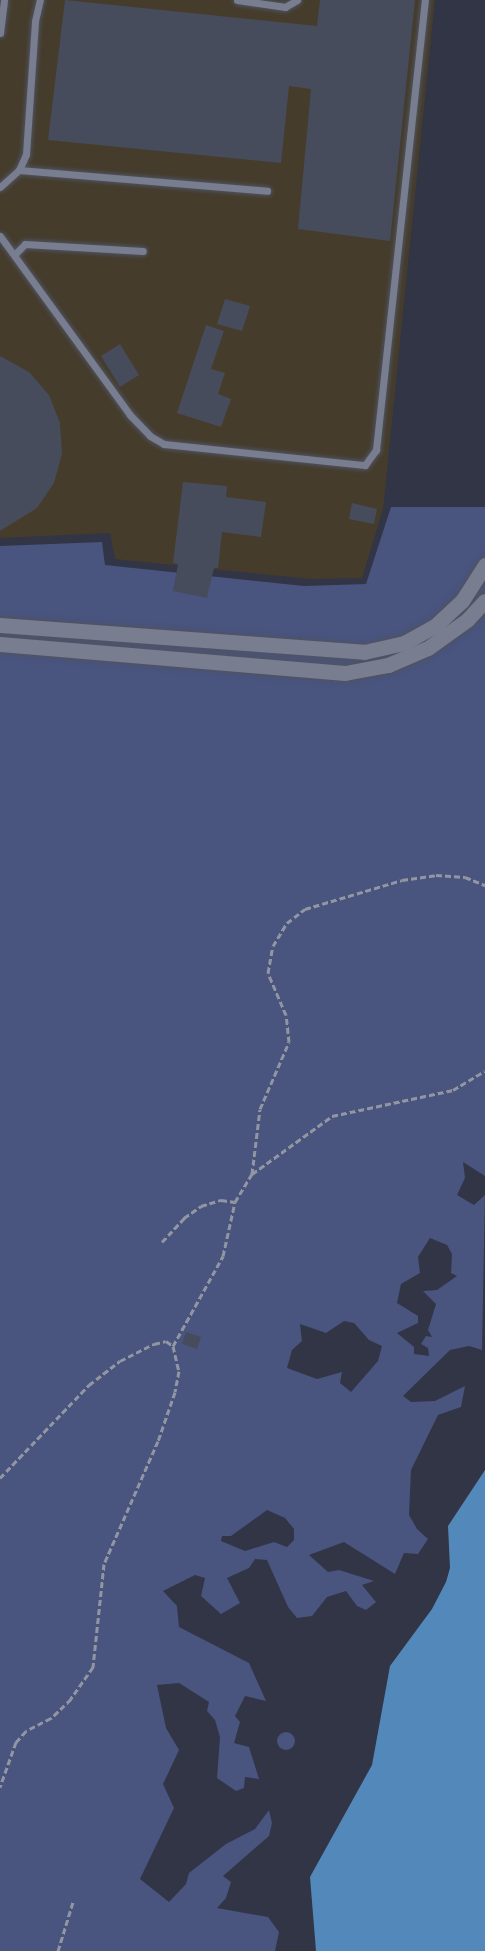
<!DOCTYPE html>
<style>
body{margin:0}
#map{position:relative;width:485px;height:1951px;overflow:hidden;background:#313545;font-family:Commissioner,sans-serif}
div>[style]{position:absolute}
[style*='--x']{left:calc(var(--x)*1px);top:calc(var(--y)*1px);width:calc(var(--w)*1px);rotate:calc(var(--a)*1deg)}
.industrial>*{inset:0;background:#453c2c}
.green>*{inset:0;background:#49547f}
.round{border-radius:50%}
.water>*{inset:0;background:#5389ba}
.building>*{inset:0;background:#474c5c}
.path>*{height:3px;margin-top:-1.5px;transform-origin:0;background:repeating-linear-gradient(90deg,#9296a3 0 6px,transparent 0 9px)}
.roads{filter:drop-shadow(0 0 2px #4f5360) drop-shadow(0 0 2px #4f5360)}
.service>*{height:7px;margin:-3.5px;padding:0 3.5px;transform-origin:3.5px;border-radius:3.5px;background:#787d8f}
.tertiary>*{height:15px;margin:-7.5px;padding:0 7.5px;transform-origin:7.5px;border-radius:7.5px;background:#787d8f}
span{translate:-50% -50%;white-space:nowrap;text-align:center;line-height:1.15;-webkit-text-stroke:6px #313545;paint-order:stroke}
</style>
<div id="map">
<div class="industrial">
<div style="clip-path:polygon(0 0,435px 0,383px 509px,362px 578px,311px 579px,115px 559px,110px 533px,0 538px)"></div>
</div>
<div class="green">
<div style="clip-path:polygon(evenodd,391px 507px,485px 507px,485px 1176px,463px 1162px,465px 1178px,457px 1195px,474px 1205px,485px 1195px,482px 1350px,469px 1346px,450px 1350px,403px 1396px,411px 1402px,435px 1401px,465px 1386px,461px 1407px,438px 1415px,411px 1470px,409px 1515px,417px 1529px,428px 1539px,418px 1554px,404px 1553px,395px 1574px,344px 1542px,309px 1555px,328px 1572px,339px 1570px,374px 1581px,362px 1585px,376px 1602px,366px 1610px,357px 1606px,346px 1591px,327px 1597px,312px 1616px,297px 1618px,288px 1607px,267px 1560px,255px 1559px,249px 1568px,227px 1578px,240px 1603px,221px 1614px,201px 1596px,205px 1578px,195px 1575px,163px 1591px,177px 1606px,179px 1627px,249px 1663px,266px 1701px,245px 1696px,235px 1716px,240px 1722px,234px 1743px,249px 1747px,259px 1779px,245px 1777px,244px 1788px,236px 1791px,217px 1778px,220px 1737px,215px 1720px,207px 1711px,209px 1702px,179px 1683px,157px 1685px,166px 1728px,179px 1750px,163px 1784px,174px 1808px,140px 1879px,169px 1902px,186px 1884px,189px 1873px,226px 1844px,255px 1829px,269px 1810px,272px 1823px,269px 1836px,223px 1876px,231px 1882px,226px 1898px,217px 1908px,268px 1917px,279px 1932px,275px 1951px,0 1951px,0 546px,102px 542px,105px 565px,304px 586px,366px 584px,391px 507px,430px 1238px,447px 1245px,452px 1254px,451px 1273px,457px 1276px,437px 1290px,423px 1291px,436px 1304px,428px 1330px,432px 1337px,426px 1336px,421px 1344px,428px 1348px,429px 1356px,414px 1354px,414px 1347px,397px 1333px,418px 1323px,418px 1316px,397px 1303px,401px 1284px,420px 1273px,418px 1257px,430px 1238px,391px 507px,344px 1321px,354px 1323px,369px 1340px,382px 1346px,378px 1361px,351px 1392px,340px 1383px,342px 1372px,317px 1379px,287px 1368px,292px 1350px,302px 1341px,300px 1324px,326px 1333px,344px 1321px,391px 507px,267px 1510px,285px 1518px,294px 1529px,294px 1540px,287px 1547px,274px 1542px,245px 1551px,221px 1541px,222px 1536px,231px 1536px,267px 1510px)"></div>
<div class="round" style="left:277px;top:1732px;width:18px;height:18px"></div>
</div>
<div class="water">
<div style="clip-path:polygon(485px 1470px,485px 1951px,316px 1951px,310px 1877px,372px 1765px,390px 1666px,432px 1609px,446px 1582px,450px 1568px,448px 1526px)"></div>
</div>
<div class="building">
<div style="clip-path:polygon(65px 0,317px 26px,320px 0,415px 0,390px 241px,298px 229px,311px 89px,289px 86px,281px 163px,48px 140px)"></div>
<div style="clip-path:polygon(225px 299px,250px 306px,242px 331px,217px 324px)"></div>
<div style="clip-path:polygon(206px 325px,224px 331px,211px 369px,225px 373px,218px 394px,231px 399px,221px 427px,177px 413px)"></div>
<div style="clip-path:polygon(120px 344px,139px 375px,120px 387px,101px 356px)"></div>
<div style="clip-path:polygon(0 356px,29px 372px,49px 395px,60px 423px,62px 454px,54px 483px,37px 508px,0 531px)"></div>
<div style="clip-path:polygon(183px 482px,227px 486px,226px 497px,266px 502px,261px 537px,222px 532px,218px 568px,214px 568px,207px 598px,173px 591px,178px 564px,173px 563px)"></div>
<div style="clip-path:polygon(352px 503px,377px 509px,374px 524px,349px 519px)"></div>
<div style="clip-path:polygon(186px 1332px,201px 1337px,197px 1349px,182px 1344px)"></div>
</div>
<div class="path">
<div style="--x:252;--y:1174;--w:65;--a:-83"></div>
<div style="--x:260;--y:1109;--w:73;--a:-66.6"></div>
<div style="--x:289;--y:1042;--w:27;--a:-96"></div>
<div style="--x:286;--y:1015;--w:46;--a:-113.2"></div>
<div style="--x:268;--y:973;--w:27;--a:-80"></div>
<div style="--x:273;--y:946;--w:27;--a:-59"></div>
<div style="--x:287;--y:923;--w:23;--a:-38"></div>
<div style="--x:305;--y:909;--w:101;--a:-16.6"></div>
<div style="--x:402;--y:880;--w:34;--a:-8"></div>
<div style="--x:436;--y:875;--w:29;--a:4"></div>
<div style="--x:465;--y:877;--w:22;--a:22"></div>
<div style="--x:162;--y:1242;--w:33;--a:-47"></div>
<div style="--x:184;--y:1218;--w:21;--a:-35"></div>
<div style="--x:201;--y:1206;--w:21;--a:-17"></div>
<div style="--x:221;--y:1200;--w:14;--a:8"></div>
<div style="--x:173;--y:1346;--w:103;--a:-60.9"></div>
<div style="--x:223;--y:1256;--w:55;--a:-77.5"></div>
<div style="--x:235;--y:1202;--w:33;--a:-59"></div>
<div style="--x:252;--y:1174;--w:99;--a:-35.9"></div>
<div style="--x:332;--y:1116;--w:124;--a:-12.1"></div>
<div style="--x:453;--y:1090;--w:37;--a:-31"></div>
<div style="--x:0;--y:1478;--w:129;--a:-46.3"></div>
<div style="--x:89;--y:1385;--w:39;--a:-38"></div>
<div style="--x:120;--y:1361;--w:38;--a:-27"></div>
<div style="--x:154;--y:1344;--w:12;--a:-14"></div>
<div style="--x:166;--y:1341;--w:9;--a:36"></div>
<div style="--x:173;--y:1346;--w:26;--a:77"></div>
<div style="--x:179;--y:1371;--w:21;--a:101"></div>
<div style="--x:175;--y:1392;--w:52;--a:109.1"></div>
<div style="--x:158;--y:1441;--w:134;--a:113.7"></div>
<div style="--x:104;--y:1564;--w:104;--a:96.1"></div>
<div style="--x:93;--y:1667;--w:39;--a:125"></div>
<div style="--x:71;--y:1699;--w:28;--a:136"></div>
<div style="--x:51;--y:1718;--w:28;--a:153"></div>
<div style="--x:26;--y:1731;--w:15;--a:132"></div>
<div style="--x:16;--y:1742;--w:48;--a:109.6"></div>
<div style="--x:58;--y:1951;--w:51;--a:-73"></div>
</div>
<div class="roads">
<div class="service">
<div style="--x:237;--y:0;--w:49;--a:8.3"></div>
<div style="--x:285;--y:7;--w:14;--a:-30"></div>
<div style="--x:0;--y:33;--w:33;--a:-83"></div>
<div style="--x:19;--y:170;--w:249;--a:4.8"></div>
<div style="--x:0;--y:187;--w:25;--a:-42"></div>
<div style="--x:19;--y:170;--w:17;--a:-66"></div>
<div style="--x:26;--y:154;--w:133;--a:-86.1"></div>
<div style="--x:35;--y:21;--w:22;--a:-77"></div>
<div style="--x:0;--y:236;--w:221;--a:54"></div>
<div style="--x:130;--y:415;--w:29;--a:46"></div>
<div style="--x:150;--y:436;--w:16;--a:30"></div>
<div style="--x:164;--y:444;--w:202;--a:6"></div>
<div style="--x:365;--y:465;--w:19;--a:-54"></div>
<div style="--x:376;--y:450;--w:453;--a:-83.8"></div>
<div style="--x:15;--y:254;--w:14;--a:-45"></div>
<div style="--x:25;--y:244;--w:118;--a:3.4"></div>
</div>
<div class="tertiary">
<div style="--x:0;--y:625;--w:365;--a:4.2"></div>
<div style="--x:364;--y:652;--w:41;--a:-12.7"></div>
<div style="--x:404;--y:643;--w:35;--a:-29"></div>
<div style="--x:435;--y:626;--w:37;--a:-43"></div>
<div style="--x:462;--y:601;--w:43;--a:-57.4"></div>
<div style="--x:0;--y:644;--w:346;--a:4.8"></div>
<div style="--x:345;--y:673;--w:44;--a:-10.5"></div>
<div style="--x:388;--y:665;--w:43;--a:-23"></div>
<div style="--x:428;--y:648;--w:48;--a:-35.7"></div>
<div style="--x:467;--y:620;--w:26;--a:-47"></div>
</div>
</div>
</div>
